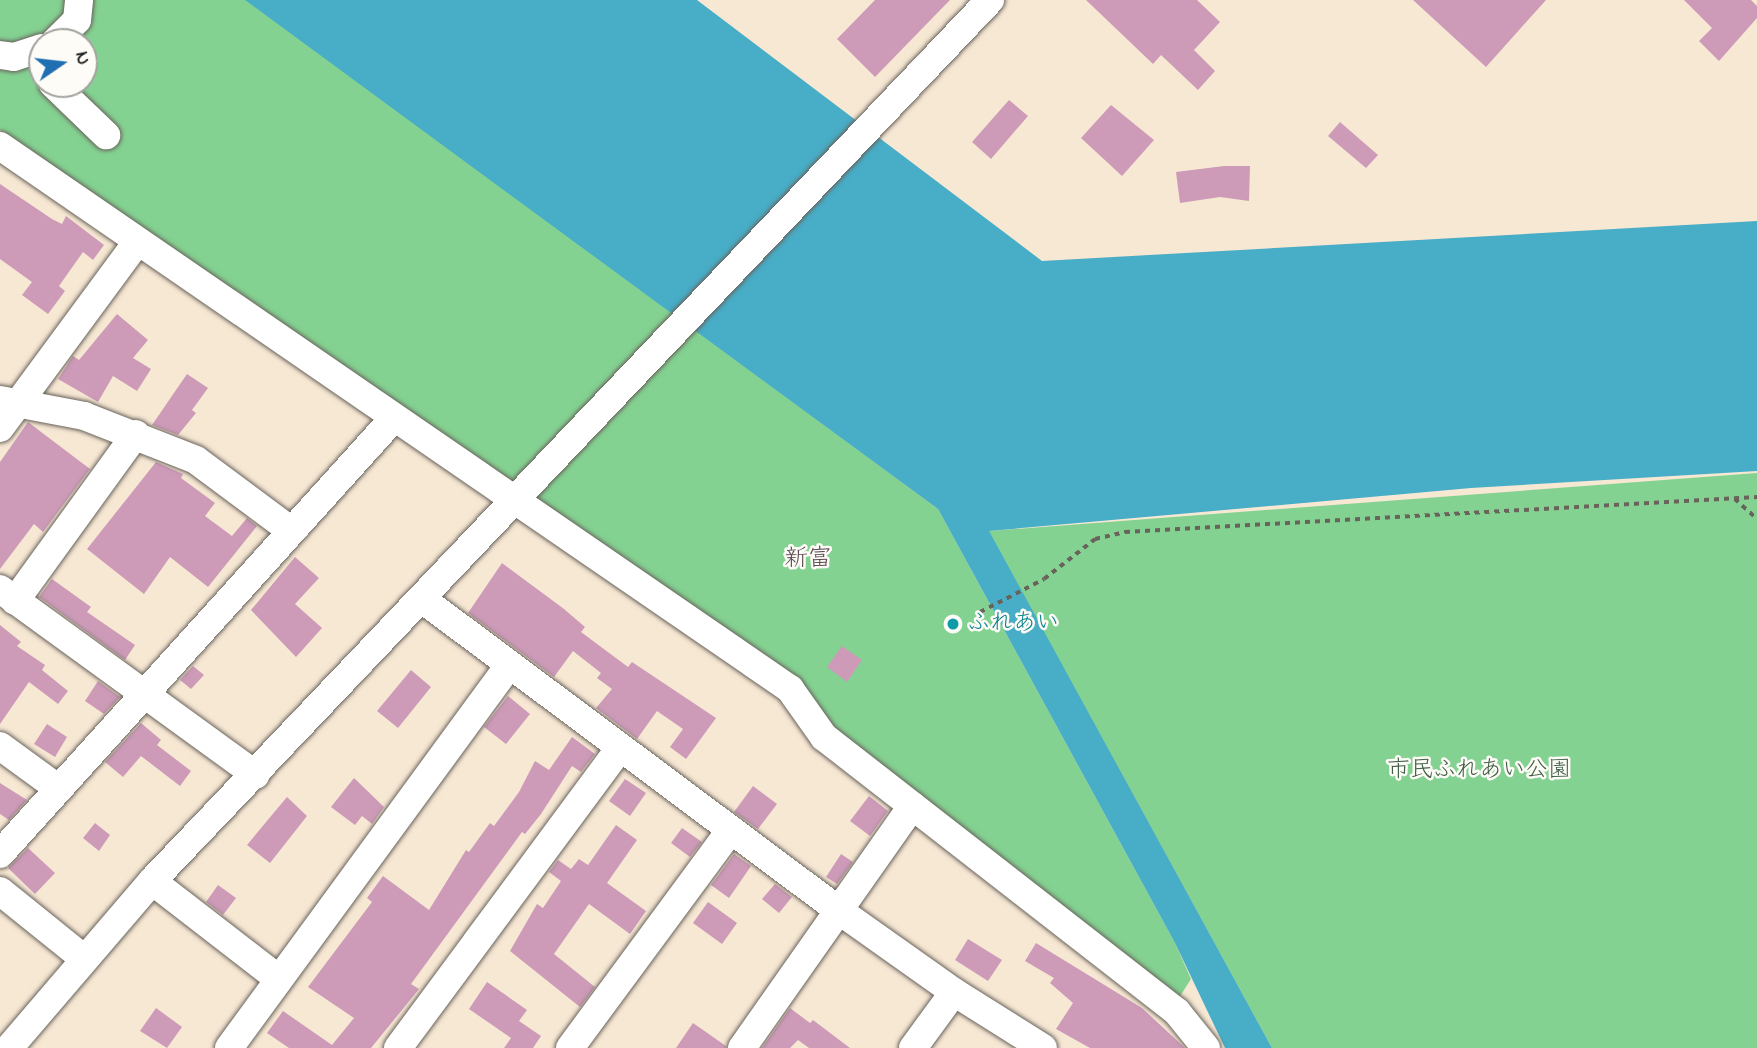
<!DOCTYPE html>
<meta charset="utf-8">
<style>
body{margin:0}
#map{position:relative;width:1757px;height:1048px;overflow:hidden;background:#f7e8d4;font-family:"Indie Flower","Klee One",sans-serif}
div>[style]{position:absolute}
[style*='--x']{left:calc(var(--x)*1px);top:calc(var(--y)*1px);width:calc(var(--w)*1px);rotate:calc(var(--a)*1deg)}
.green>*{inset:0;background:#84d292}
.water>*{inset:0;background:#48adc7}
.building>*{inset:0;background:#cd9bb8}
.path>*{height:3.5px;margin-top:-1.75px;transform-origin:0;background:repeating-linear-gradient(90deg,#69635c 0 5px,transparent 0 10px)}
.roads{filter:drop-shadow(0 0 2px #69635c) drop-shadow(0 0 2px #69635c)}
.minor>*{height:28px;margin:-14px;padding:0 14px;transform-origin:14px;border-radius:14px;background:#fff}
.dots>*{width:19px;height:19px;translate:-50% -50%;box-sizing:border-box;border:4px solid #fdfcf7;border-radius:50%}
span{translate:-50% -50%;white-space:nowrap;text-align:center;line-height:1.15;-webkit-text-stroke:5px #fdfcf7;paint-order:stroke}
.culture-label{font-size:23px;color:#0d838f}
.left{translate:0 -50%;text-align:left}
.park-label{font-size:23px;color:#405c45}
.neighbourhood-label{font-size:24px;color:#5a4853}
.north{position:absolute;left:28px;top:28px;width:70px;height:70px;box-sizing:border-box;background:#fdfcf7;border:2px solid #a3a29f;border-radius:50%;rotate:76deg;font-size:19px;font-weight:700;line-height:28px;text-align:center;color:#1c1c1c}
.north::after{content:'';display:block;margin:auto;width:24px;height:32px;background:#1f6fb2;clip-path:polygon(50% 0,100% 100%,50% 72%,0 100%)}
</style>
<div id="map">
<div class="green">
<div style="clip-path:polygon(evenodd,0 0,247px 0,938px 509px,1175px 943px,1191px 979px,1177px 1001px,828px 732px,793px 686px,0 130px,0 0,42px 42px,84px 42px,84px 84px,42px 84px,42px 42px)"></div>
<div style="clip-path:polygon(1757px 473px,1757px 1048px,1272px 1048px,988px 531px)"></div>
</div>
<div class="water">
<div style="clip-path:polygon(245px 0,697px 0,1042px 261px,1757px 221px,1757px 471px,1471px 488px,989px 531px,1272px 1048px,1225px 1048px,1175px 943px,938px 509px)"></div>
</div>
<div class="building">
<div style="clip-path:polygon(875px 0,950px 0,875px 77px,837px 39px)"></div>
<div style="clip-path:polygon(1086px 0,1197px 0,1220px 22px,1194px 50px,1215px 71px,1198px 90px,1161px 55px,1153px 64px)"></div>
<div style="clip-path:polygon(1413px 0,1546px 0,1486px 67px)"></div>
<div style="clip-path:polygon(1684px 0,1751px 0,1757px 6px,1757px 18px,1719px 61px,1699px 41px,1712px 28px)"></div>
<div style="clip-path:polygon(1009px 100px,1028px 116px,991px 159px,972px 142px)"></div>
<div style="clip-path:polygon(1111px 105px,1154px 140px,1122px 176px,1081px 138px)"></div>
<div style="clip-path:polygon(1340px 122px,1378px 155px,1366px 168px,1328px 136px)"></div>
<div style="clip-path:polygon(1224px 166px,1250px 166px,1249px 201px,1220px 197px,1180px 203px,1176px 172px)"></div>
<div style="clip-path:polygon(0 184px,52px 219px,62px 224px,66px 216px,104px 245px,93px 260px,83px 252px,59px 286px,65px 291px,48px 314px,22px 295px,32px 282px,0 259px)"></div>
<div style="clip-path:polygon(117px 314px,148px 340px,133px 358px,151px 369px,137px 391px,113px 376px,98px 402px,58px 379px,73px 356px,79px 360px)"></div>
<div style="clip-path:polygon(187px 374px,208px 388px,192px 410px,196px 413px,178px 435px,152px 425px)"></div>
<div style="clip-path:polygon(28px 422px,90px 469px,43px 532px,34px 524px,0 569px,0 462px)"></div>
<div style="clip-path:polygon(156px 462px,183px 474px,181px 478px,215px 503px,205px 516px,232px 536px,247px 518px,257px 526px,208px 587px,170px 557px,144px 594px,87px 549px)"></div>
<div style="clip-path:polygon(295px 557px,319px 578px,295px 604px,322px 628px,296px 657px,251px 610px)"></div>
<div style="clip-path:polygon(502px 563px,564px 609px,585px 627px,581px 632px,628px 667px,632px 662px,716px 718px,686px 759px,670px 747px,683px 729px,657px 711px,637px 739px,596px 708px,612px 689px,597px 678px,601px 673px,573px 651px,554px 677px,468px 613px)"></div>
<div style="clip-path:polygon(52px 579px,91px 607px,87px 612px,135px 645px,125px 660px,39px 597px)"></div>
<div style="clip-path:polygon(0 625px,21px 642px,17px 646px,45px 665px,42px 670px,68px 691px,58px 704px,29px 682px,0 724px)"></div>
<div style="clip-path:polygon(842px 646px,862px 660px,847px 682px,827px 667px)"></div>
<div style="clip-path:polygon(193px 666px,204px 675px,191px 689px,180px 680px)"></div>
<div style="clip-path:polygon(411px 670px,431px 687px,398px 728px,377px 711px)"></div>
<div style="clip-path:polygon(98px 681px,120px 697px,104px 714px,85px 701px)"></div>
<div style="clip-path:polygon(508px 696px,530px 714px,506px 744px,484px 727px)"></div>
<div style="clip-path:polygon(141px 723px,161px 740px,157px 745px,191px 771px,180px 786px,141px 756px,123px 777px,105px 762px)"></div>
<div style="clip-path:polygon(47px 724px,67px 737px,55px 757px,34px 744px)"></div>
<div style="clip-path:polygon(572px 737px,595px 754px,581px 772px,572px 766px,541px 814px,525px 834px,522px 832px,411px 984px,419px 989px,371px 1048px,289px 1048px,267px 1033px,283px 1011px,332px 1045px,354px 1018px,308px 987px,372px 902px,367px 898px,383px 876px,429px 910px,466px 850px,469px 852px,490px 823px,494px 826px,519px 792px,535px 761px,549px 770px)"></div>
<div style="clip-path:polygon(354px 778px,384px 807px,372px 824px,362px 816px,355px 825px,331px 807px)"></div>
<div style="clip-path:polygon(625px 779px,646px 793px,630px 816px,609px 801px)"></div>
<div style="clip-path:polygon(0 783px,27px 800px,9px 820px,0 814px)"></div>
<div style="clip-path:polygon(753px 786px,777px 804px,758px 829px,734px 812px)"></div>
<div style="clip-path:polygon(869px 796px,888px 811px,870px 836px,850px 821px)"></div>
<div style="clip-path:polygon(287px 797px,307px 816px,270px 863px,247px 845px)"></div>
<div style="clip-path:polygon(95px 823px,110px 835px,99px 851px,83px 838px)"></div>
<div style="clip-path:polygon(616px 825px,637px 840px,607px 883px,646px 911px,630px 934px,589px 904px,554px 954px,595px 987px,580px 1007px,510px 951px,537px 904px,543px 908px,561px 881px,549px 872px,558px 860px,571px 869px,579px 859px,588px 865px)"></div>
<div style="clip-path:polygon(682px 828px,702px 842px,690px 857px,671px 843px)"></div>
<div style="clip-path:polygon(28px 848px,55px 873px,35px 894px,8px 868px)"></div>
<div style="clip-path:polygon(734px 854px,751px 866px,729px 898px,711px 885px)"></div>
<div style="clip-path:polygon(841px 854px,853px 862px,837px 884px,826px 877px)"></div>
<div style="clip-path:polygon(775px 884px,792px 897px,779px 913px,762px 899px)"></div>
<div style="clip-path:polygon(218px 885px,236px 898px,223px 915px,206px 902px)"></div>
<div style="clip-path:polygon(708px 902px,737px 923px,722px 944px,693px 923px)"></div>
<div style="clip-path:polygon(968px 939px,1002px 960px,988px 981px,955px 960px)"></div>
<div style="clip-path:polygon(1036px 943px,1142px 1008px,1185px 1048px,1090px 1048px,1056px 1029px,1073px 1003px,1050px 983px,1054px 978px,1025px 961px)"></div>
<div style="clip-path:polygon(487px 982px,527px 1010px,519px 1021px,541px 1036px,533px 1048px,504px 1048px,511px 1038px,469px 1009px)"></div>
<div style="clip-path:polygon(156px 1008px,182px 1027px,167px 1048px,140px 1031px)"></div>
<div style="clip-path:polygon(790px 1008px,810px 1023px,813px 1020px,850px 1048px,809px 1048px,798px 1040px,790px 1048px,762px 1048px)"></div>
<div style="clip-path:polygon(693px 1023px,726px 1046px,726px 1048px,676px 1048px)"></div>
</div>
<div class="path">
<div style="--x:1735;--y:499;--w:30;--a:42"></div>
<div style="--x:980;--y:612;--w:72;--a:-27.3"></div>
<div style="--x:1044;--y:579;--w:65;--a:-38.1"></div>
<div style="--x:1095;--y:539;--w:31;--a:-13"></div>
<div style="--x:1125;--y:532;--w:633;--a:-3.17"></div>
</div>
<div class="roads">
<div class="minor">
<div style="--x:55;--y:42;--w:31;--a:-45"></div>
<div style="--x:77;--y:20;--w:20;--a:-84"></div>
<div style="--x:0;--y:55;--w:14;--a:8"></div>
<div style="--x:14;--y:57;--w:29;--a:-18"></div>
<div style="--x:53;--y:84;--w:74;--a:43.9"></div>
<div style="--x:0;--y:146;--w:959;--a:34.5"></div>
<div style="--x:790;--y:689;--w:59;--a:54.7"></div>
<div style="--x:824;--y:737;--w:447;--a:37.9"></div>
<div style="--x:1177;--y:1012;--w:46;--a:51.1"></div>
<div style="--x:0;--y:400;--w:86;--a:10.8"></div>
<div style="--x:84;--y:416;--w:120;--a:21.4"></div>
<div style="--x:196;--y:460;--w:116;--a:36.6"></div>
<div style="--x:0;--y:428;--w:232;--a:-53.6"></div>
<div style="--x:0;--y:589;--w:316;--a:36"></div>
<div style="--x:422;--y:599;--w:523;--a:36.76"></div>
<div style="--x:841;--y:912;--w:138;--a:35.3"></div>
<div style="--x:954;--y:992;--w:105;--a:32.2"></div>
<div style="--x:15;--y:601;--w:206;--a:-54.1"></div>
<div style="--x:0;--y:746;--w:73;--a:36.1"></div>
<div style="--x:0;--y:854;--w:586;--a:-47.9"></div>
<div style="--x:152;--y:881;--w:160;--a:37.7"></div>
<div style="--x:0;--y:891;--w:107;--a:38.9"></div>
<div style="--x:9;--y:1048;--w:220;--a:-49.4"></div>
<div style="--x:152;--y:881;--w:1216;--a:-46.43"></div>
<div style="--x:229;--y:1048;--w:474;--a:-53.8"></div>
<div style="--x:398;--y:1048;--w:373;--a:-53.5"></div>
<div style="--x:570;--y:1048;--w:271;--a:-53.6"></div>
<div style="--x:742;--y:1048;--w:296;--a:-54.9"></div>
<div style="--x:913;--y:1048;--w:69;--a:-53.8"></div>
</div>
</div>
<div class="dots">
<div style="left:953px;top:624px;background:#0f9aa8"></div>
</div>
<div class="culture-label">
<span class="left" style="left:967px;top:624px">ふれあい</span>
</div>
<div class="park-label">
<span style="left:1479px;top:771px">市民ふれあい公園</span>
</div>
<div class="neighbourhood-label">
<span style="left:808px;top:560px">新富</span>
</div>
<div class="north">N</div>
</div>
